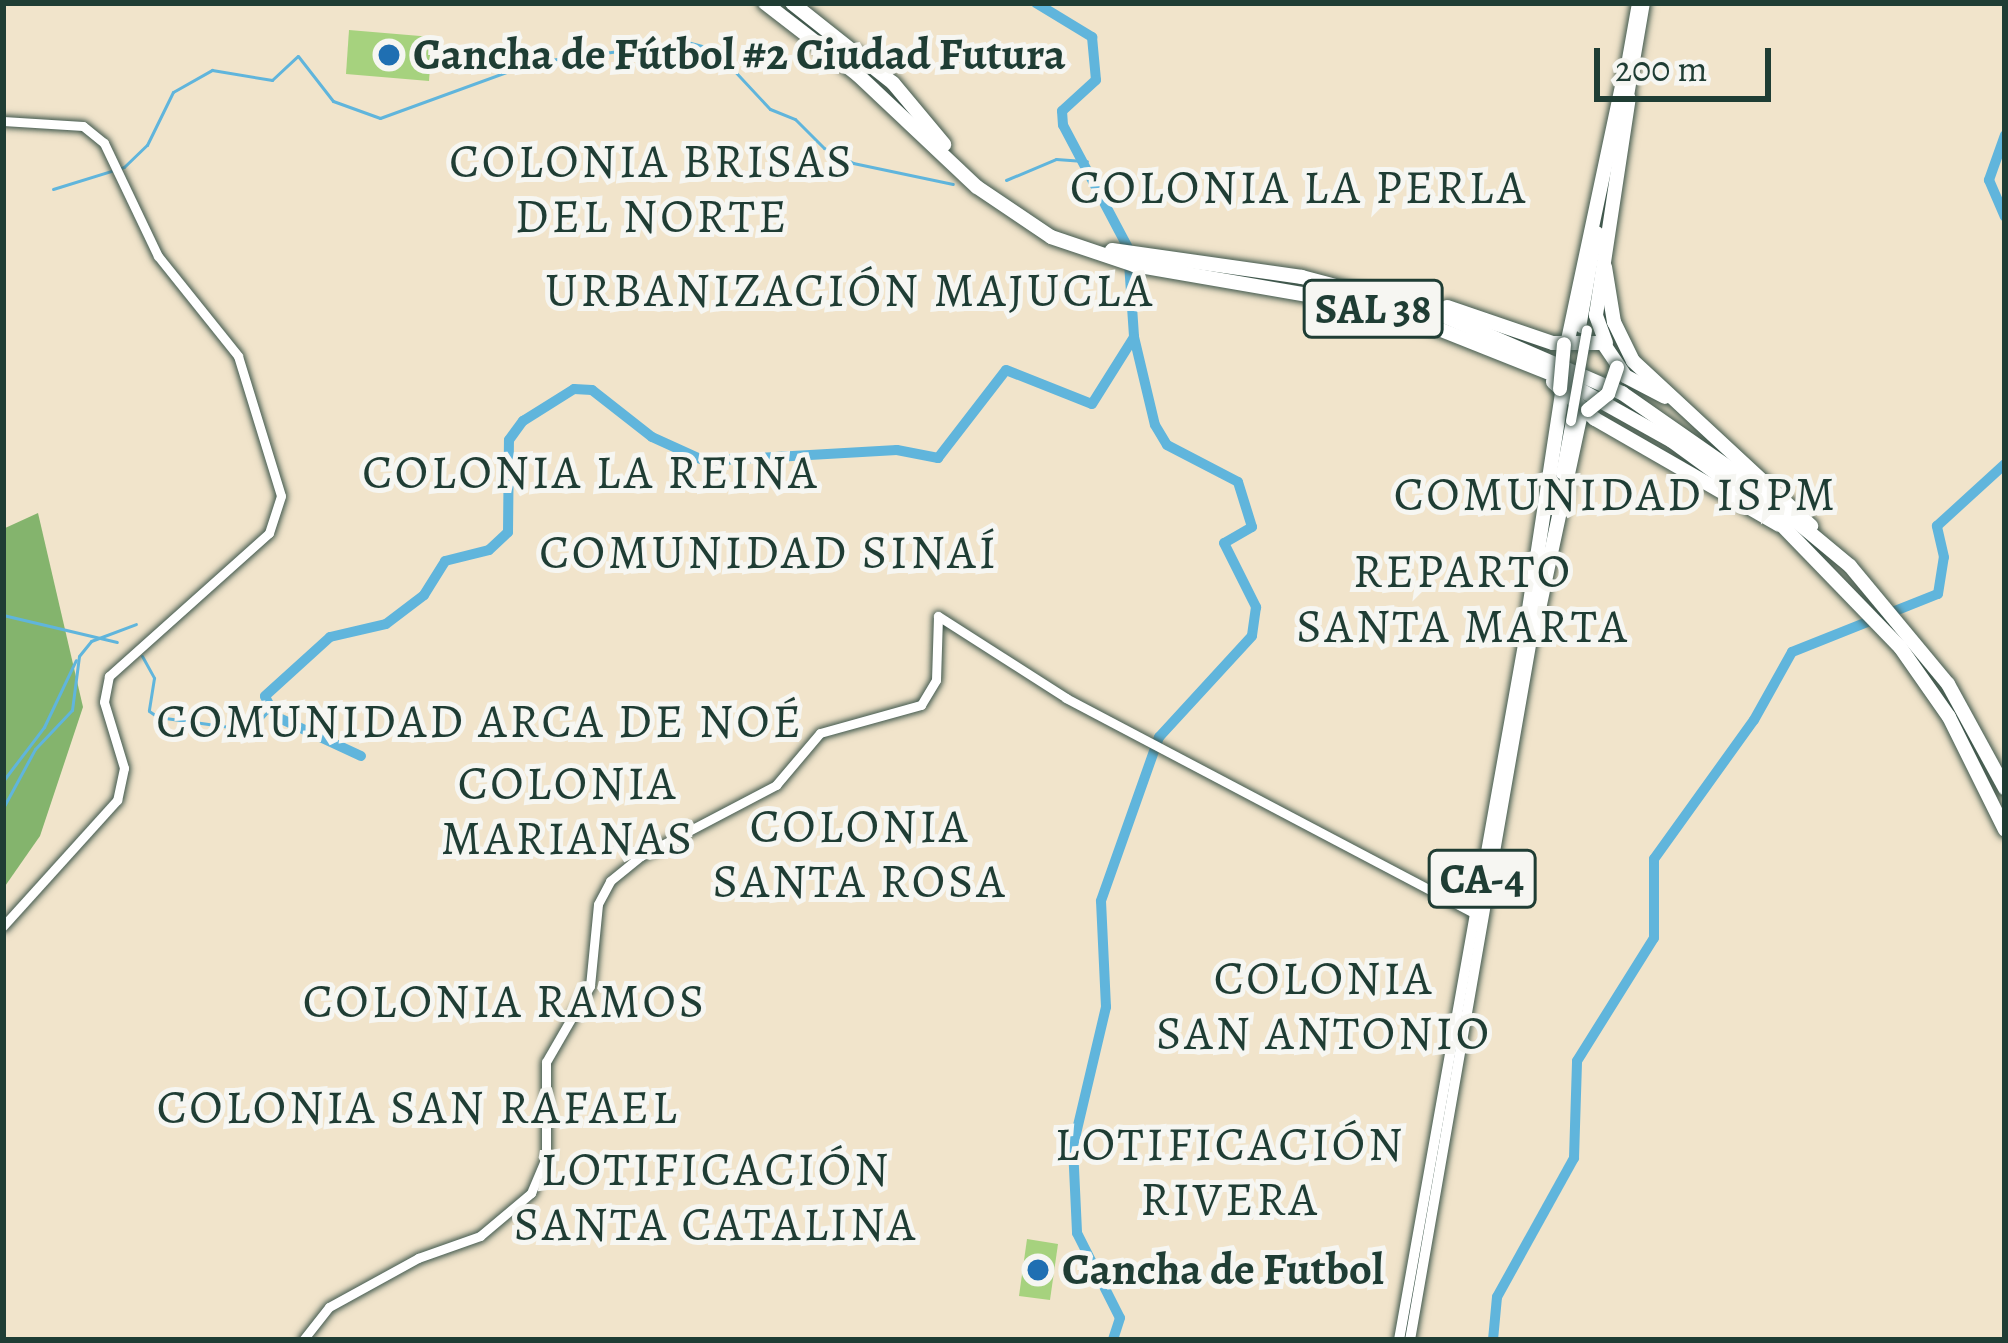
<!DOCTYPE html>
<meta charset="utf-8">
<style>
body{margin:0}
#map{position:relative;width:2008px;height:1343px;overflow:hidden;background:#f1e4cb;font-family:Alegreya,serif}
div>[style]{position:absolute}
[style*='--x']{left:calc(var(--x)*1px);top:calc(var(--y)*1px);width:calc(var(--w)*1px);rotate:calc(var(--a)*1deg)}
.green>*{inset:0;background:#a6d27e}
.forest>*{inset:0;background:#84b46d}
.stream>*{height:3px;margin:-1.5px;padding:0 1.5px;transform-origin:1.5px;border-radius:1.5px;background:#60b5dc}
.river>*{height:10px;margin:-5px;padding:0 5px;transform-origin:5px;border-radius:5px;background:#60b5dc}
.roads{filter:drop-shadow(0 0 3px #3e564b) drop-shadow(0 0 3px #3e564b)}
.secondary>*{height:9px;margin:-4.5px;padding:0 4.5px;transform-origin:4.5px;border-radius:4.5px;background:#fff}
.primary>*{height:10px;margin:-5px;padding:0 5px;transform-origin:5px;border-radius:5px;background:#fff}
.highway>*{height:14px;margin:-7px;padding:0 7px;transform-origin:7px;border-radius:7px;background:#fff}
.bridges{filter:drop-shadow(0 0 3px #3e564b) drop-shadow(0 0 3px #3e564b)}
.primary-bridge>*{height:10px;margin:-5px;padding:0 5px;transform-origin:5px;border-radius:5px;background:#fff}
.highway-bridge>*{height:14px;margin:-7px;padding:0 7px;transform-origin:7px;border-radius:7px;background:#fff}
.dots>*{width:33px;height:33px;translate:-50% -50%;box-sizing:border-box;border:6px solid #f6f6f2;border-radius:50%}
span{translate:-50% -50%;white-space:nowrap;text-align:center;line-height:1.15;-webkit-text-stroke:10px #f6f6f2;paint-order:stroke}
.shield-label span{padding:3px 9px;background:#f6f6f2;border:3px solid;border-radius:9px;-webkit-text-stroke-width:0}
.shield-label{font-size:42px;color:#1f3d34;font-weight:700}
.poi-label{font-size:45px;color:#1f3d34;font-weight:700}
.left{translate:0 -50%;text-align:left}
.neighbourhood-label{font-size:48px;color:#1f3d34;letter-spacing:3px}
.frame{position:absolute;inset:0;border:6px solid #1f3d34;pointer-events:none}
.scale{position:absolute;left:1594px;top:48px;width:177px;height:54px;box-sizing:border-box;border:6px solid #1f3d34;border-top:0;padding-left:15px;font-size:36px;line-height:42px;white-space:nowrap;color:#1f3d34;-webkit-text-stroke:9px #f6f6f2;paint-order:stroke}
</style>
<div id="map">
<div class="green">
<div style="clip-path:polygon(349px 30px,432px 37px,429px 81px,346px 74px)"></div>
<div style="clip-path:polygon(1027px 1239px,1058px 1244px,1050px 1300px,1019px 1296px)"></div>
</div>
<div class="forest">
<div style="clip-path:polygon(38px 513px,83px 707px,40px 836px,3px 889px,3px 529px)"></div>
</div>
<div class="stream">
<div style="--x:1006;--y:180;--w:54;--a:-22.8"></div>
<div style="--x:1056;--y:159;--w:31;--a:4"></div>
<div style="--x:53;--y:189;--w:74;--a:-17.2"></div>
<div style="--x:124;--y:167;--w:32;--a:-44"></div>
<div style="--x:147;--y:145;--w:59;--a:-63.9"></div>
<div style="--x:173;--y:92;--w:45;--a:-29.4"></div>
<div style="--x:212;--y:70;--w:61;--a:9.5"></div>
<div style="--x:272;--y:80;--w:35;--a:-43"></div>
<div style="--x:298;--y:56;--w:57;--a:52.1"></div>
<div style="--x:333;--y:101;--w:50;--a:19.9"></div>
<div style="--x:380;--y:118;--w:164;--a:-20"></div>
<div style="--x:534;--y:62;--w:154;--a:-7.4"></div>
<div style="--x:687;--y:42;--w:28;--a:15"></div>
<div style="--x:714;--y:49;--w:82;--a:47"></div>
<div style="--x:770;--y:109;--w:27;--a:22"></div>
<div style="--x:795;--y:119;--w:41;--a:45"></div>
<div style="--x:824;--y:148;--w:33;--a:27"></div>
<div style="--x:853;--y:163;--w:102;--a:11.9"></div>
<div style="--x:3;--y:615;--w:117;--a:13.3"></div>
<div style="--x:142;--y:656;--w:25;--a:61"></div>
<div style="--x:154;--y:678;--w:33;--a:99"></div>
<div style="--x:149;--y:711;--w:11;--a:34"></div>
<div style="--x:158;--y:717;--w:94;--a:8"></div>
<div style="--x:251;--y:730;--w:27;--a:-48"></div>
<div style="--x:3;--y:781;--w:68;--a:-52.8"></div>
<div style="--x:44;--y:727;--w:74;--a:-64.5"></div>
<div style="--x:3;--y:808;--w:67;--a:-61.5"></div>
<div style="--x:35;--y:749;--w:54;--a:-46.5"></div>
<div style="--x:72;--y:710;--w:54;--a:-82.6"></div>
<div style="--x:79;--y:656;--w:19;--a:-51"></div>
<div style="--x:91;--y:641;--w:48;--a:-20.7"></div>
</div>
<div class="river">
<div style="--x:1036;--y:3;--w:66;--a:31.3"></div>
<div style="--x:1092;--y:37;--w:43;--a:84.7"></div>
<div style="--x:1096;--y:80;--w:46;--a:137.6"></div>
<div style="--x:1062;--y:111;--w:14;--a:86"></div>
<div style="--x:1063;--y:125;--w:139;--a:62.1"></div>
<div style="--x:1128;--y:248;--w:89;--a:86.1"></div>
<div style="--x:1134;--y:337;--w:90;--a:76.6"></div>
<div style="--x:1155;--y:425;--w:23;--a:59"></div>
<div style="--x:1167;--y:445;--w:80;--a:27.5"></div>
<div style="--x:1238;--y:482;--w:47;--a:72.7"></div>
<div style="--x:1252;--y:527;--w:32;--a:150"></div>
<div style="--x:1224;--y:543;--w:72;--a:63.4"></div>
<div style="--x:1256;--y:607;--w:29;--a:98"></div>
<div style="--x:1252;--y:636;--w:137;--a:132.6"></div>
<div style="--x:1159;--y:737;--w:174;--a:109.5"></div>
<div style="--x:1101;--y:901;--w:106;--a:87.3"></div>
<div style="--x:1106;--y:1007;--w:144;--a:103.3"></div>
<div style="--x:1073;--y:1147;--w:86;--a:87.3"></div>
<div style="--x:1077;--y:1233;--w:95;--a:63.2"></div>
<div style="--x:1120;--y:1318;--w:23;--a:108"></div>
<div style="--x:2005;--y:135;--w:48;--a:109.6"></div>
<div style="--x:1989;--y:180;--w:40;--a:66.6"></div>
<div style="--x:361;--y:756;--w:95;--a:-155.1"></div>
<div style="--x:275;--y:716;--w:22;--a:-117"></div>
<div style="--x:265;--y:696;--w:88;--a:-42.2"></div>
<div style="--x:330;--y:637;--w:57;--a:-13.1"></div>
<div style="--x:386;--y:624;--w:48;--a:-37.3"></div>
<div style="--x:424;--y:595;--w:40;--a:-58"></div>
<div style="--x:445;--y:561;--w:45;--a:-14"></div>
<div style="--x:489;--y:550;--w:26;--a:-43"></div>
<div style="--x:508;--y:532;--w:92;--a:-89.4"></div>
<div style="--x:509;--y:440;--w:24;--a:-54"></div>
<div style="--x:523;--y:421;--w:60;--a:-32.1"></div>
<div style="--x:574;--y:389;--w:18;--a:3"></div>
<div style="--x:592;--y:390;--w:76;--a:38.1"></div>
<div style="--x:652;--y:437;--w:58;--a:24.4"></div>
<div style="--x:705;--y:461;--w:192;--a:-3.3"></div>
<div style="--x:897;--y:450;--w:42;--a:11"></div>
<div style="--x:938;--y:458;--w:111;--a:-52.3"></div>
<div style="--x:1006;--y:370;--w:92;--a:21.6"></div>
<div style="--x:1092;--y:404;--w:79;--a:-57.9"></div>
<div style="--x:1493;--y:1340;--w:43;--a:-84.7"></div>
<div style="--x:1497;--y:1297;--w:159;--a:-61"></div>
<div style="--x:1574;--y:1158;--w:97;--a:-88.2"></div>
<div style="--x:1577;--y:1061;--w:145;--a:-58"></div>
<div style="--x:1654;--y:938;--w:79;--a:-90"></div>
<div style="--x:1654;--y:859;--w:171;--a:-54.3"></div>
<div style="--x:1754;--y:720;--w:78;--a:-60.8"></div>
<div style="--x:1792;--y:652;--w:157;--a:-21.7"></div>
<div style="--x:1938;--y:594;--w:37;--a:-81"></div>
<div style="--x:1944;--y:557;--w:32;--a:-103"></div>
<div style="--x:1937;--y:526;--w:92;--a:-42.4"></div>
</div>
<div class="roads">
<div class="secondary">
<div style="--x:3;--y:121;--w:80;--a:3.6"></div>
<div style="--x:83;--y:126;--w:27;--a:39"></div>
<div style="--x:104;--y:143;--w:125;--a:64.5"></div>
<div style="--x:158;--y:256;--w:128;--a:51.3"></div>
<div style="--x:238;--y:356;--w:146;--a:72.9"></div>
<div style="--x:281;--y:496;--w:39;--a:108"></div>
<div style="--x:269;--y:533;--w:215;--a:138.2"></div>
<div style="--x:109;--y:676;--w:26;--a:101"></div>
<div style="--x:104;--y:702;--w:69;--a:73.1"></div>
<div style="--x:124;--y:768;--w:33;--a:102"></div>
<div style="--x:117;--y:800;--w:170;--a:132.1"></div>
<div style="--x:938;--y:616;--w:152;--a:32.6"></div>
<div style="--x:1066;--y:698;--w:463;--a:27.8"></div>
<div style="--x:303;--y:1340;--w:42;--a:-51.8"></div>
<div style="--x:329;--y:1307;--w:102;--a:-28.8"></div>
<div style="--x:418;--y:1258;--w:66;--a:-19.5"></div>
<div style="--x:480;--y:1236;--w:67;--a:-40.1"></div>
<div style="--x:531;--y:1193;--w:39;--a:-67"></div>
<div style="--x:546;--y:1157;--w:95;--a:-90"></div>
<div style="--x:546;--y:1062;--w:88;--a:-59.9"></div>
<div style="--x:590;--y:986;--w:82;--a:-84.4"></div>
<div style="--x:598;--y:904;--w:26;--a:-62"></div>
<div style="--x:610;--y:881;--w:40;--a:-39"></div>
<div style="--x:641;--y:856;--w:153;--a:-27.7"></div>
<div style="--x:776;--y:785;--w:68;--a:-49.8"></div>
<div style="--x:820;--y:733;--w:105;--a:-15.5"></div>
<div style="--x:921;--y:705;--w:29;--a:-59"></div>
<div style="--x:936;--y:680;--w:64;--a:-88.2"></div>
</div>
<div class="primary">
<div style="--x:1624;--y:76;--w:74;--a:-79.9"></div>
<div style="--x:1628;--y:102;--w:100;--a:-80.3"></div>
<div style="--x:1581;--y:328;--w:98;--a:-80.1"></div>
<div style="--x:1561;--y:474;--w:54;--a:-79.3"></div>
<div style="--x:1399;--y:1340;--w:723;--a:-79.89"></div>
<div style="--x:1410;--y:1340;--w:717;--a:-80.12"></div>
</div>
<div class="highway">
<div style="--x:765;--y:3;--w:118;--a:37.7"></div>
<div style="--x:858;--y:75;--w:163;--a:43.3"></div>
<div style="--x:977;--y:187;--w:89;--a:34"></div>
<div style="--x:1051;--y:237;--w:88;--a:18.6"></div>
<div style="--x:1134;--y:265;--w:194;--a:9.8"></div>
<div style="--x:1325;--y:298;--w:107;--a:14.6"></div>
<div style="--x:1429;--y:325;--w:132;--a:21.7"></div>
<div style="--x:1552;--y:374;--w:137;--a:29.2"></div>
<div style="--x:1672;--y:441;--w:119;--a:36.1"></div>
<div style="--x:1768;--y:511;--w:190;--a:45.9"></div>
<div style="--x:1900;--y:647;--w:85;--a:55"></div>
<div style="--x:1949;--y:717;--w:126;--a:63.6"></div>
<div style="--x:792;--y:3;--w:129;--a:38.4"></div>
<div style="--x:893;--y:83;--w:80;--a:50.1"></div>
<div style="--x:1112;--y:250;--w:192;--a:8.1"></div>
<div style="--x:1302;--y:277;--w:140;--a:14.9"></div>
<div style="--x:1437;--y:313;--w:202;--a:23.4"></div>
<div style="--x:1622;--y:393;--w:149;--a:34.9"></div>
<div style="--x:1744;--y:478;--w:138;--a:39.7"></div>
<div style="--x:1850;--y:566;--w:153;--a:50.3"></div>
<div style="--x:1948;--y:684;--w:119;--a:61.3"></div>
<div style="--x:1605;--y:267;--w:56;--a:80.7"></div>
<div style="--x:1614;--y:322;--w:43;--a:64"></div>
<div style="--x:1633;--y:361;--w:243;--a:42.8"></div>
<div style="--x:1447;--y:307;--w:112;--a:18.8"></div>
<div style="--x:1553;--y:343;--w:50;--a:0"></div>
<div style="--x:1603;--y:343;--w:40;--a:56"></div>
<div style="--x:1625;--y:376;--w:45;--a:27.7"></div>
<div style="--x:1568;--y:340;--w:275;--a:-78"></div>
<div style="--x:1606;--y:343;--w:30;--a:-110"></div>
<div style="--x:1596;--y:315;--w:219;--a:-81.4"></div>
<div style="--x:1553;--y:382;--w:56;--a:41.4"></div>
<div style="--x:1595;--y:419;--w:212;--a:29.9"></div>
<div style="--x:1525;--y:635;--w:245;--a:-81.3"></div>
<div style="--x:1533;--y:637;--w:233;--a:-77.9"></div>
</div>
</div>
<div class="bridges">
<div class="primary-bridge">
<div style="--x:1571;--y:421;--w:92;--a:-80"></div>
</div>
<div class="highway-bridge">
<div style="--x:1560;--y:389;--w:45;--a:-84.9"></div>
<div style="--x:1588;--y:410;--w:26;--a:-39"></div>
<div style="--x:1608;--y:394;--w:28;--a:-71"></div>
</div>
</div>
<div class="dots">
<div style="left:389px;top:55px;background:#1f6fb2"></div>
<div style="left:1038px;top:1270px;background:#1f6fb2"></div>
</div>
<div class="shield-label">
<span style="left:1373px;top:309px">SAL 38</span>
<span style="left:1482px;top:879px">CA-4</span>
</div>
<div class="poi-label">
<span class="left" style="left:413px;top:55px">Cancha de Fútbol #2 Ciudad Futura</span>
<span class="left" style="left:1062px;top:1270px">Cancha de Futbol</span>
</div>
<div class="neighbourhood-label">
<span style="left:652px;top:189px">COLONIA BRISAS<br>DEL NORTE</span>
<span style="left:1299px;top:188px">COLONIA LA PERLA</span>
<span style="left:850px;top:291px">URBANIZACIÓN MAJUCLA</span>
<span style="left:591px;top:473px">COLONIA LA REINA</span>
<span style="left:1616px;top:495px">COMUNIDAD ISPM</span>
<span style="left:769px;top:553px">COMUNIDAD SINAÍ</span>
<span style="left:1463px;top:599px">REPARTO<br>SANTA MARTA</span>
<span style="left:480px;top:722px">COMUNIDAD ARCA DE NOÉ</span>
<span style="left:568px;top:811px">COLONIA<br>MARIANAS</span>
<span style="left:860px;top:854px">COLONIA<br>SANTA ROSA</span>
<span style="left:1324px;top:1006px">COLONIA<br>SAN ANTONIO</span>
<span style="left:505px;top:1002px">COLONIA RAMOS</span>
<span style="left:418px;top:1108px">COLONIA SAN RAFAEL</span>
<span style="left:1230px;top:1172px">LOTIFICACIÓN<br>RIVERA</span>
<span style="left:716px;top:1197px">LOTIFICACIÓN<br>SANTA CATALINA</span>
</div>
<div class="frame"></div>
<div class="scale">200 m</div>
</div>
